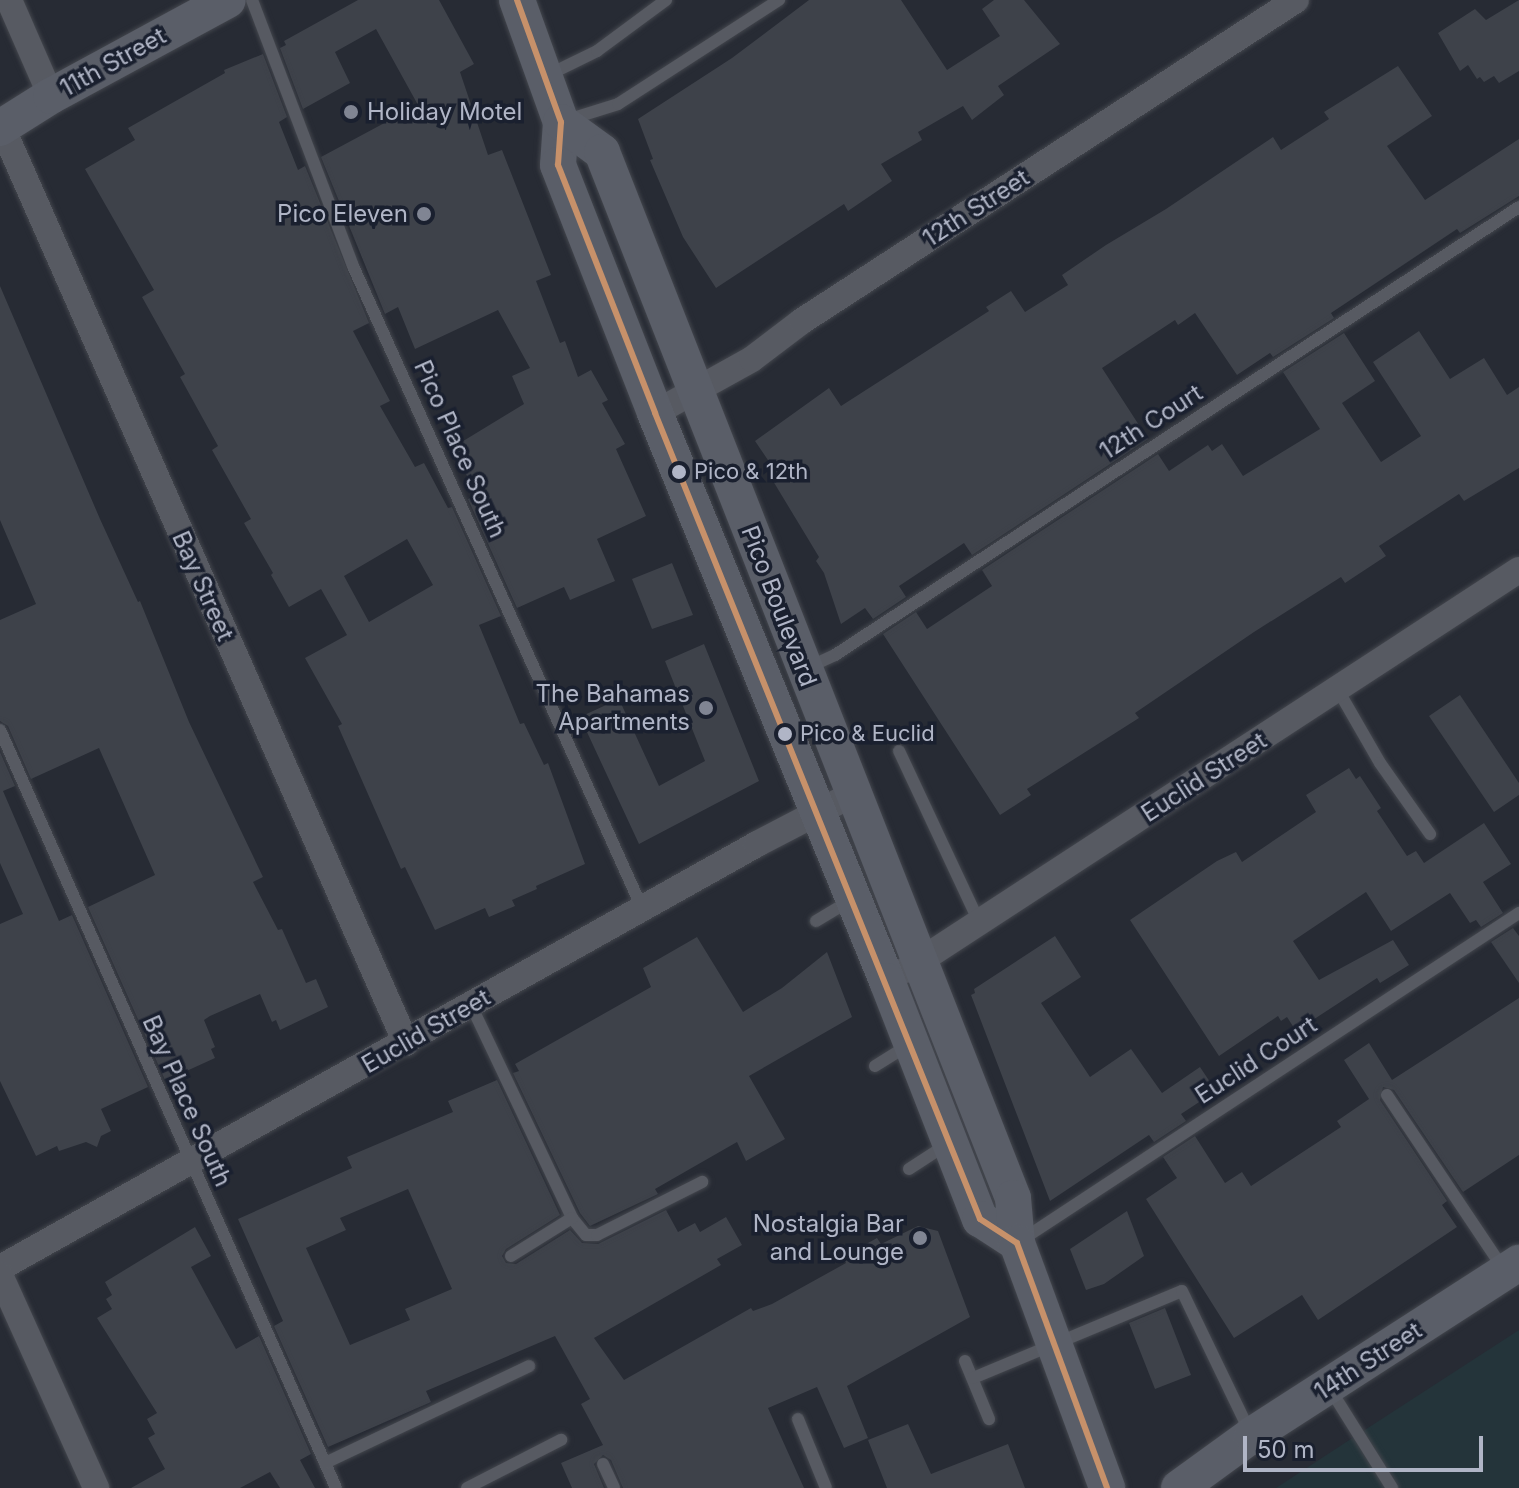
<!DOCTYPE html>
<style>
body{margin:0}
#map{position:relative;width:1519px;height:1488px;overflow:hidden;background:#272b34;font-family:Inter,sans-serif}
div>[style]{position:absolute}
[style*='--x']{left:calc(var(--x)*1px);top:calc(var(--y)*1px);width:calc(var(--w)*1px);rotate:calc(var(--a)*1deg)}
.green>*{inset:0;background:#24343a}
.building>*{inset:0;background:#3e424a}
.roads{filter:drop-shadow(0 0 2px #43464d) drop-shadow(0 0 2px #43464d)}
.lane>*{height:12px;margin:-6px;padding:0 6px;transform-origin:6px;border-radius:6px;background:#575a62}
.street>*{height:26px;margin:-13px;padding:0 13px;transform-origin:13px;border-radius:13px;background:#575a62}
.secondary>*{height:36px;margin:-18px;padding:0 18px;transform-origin:18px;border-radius:18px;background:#5a5e68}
.bus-1>*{height:6px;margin:-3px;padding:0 3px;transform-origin:3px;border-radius:3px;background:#c7916a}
.dots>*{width:22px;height:22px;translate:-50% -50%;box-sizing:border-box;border:4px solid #1a202f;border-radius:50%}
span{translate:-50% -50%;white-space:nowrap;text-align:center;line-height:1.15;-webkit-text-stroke:7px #1a202f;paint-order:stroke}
.bus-label{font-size:22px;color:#b0b5c6}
.left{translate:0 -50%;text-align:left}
.street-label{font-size:24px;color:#b0b5c6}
.poi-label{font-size:24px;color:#b0b5c6}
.right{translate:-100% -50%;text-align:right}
.scale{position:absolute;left:1243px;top:1436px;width:240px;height:36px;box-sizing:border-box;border:4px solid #b0b5c6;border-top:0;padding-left:10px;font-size:24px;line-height:28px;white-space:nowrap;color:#b0b5c6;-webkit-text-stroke:6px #1a202f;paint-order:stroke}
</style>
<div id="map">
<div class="green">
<div style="clip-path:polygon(1519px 1330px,1519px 1488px,1276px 1488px,1357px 1435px)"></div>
</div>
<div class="building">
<div style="clip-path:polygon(358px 0,439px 0,474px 64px,460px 72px,488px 155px,502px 150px,551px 275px,536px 281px,560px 343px,565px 341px,578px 377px,591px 370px,608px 400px,602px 403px,625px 444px,616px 449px,646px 516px,597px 539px,615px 581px,570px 600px,564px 587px,517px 608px,468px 499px,475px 496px,455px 446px,524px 404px,512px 376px,530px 368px,498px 310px,415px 349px,398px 307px,385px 314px,321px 157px,418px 105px,376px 29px,335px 52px,350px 83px,303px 109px,280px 48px,286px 45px,284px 41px)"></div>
<div style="clip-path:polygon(809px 0,901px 0,947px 70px,1000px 36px,982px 9px,994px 0,1024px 0,1060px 44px,998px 86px,1004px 95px,972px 120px,963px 106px,918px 132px,922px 140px,881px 164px,892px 181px,848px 211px,844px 204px,716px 288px,683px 237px,650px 160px,653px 159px,638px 119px,732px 58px)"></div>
<div style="clip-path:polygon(1519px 0,1519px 71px,1499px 83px,1494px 76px,1484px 82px,1480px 77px,1477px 79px,1468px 65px,1460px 71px,1438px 33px,1475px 9px,1486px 20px)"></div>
<div style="clip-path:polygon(evenodd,263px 54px,287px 117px,279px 122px,298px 170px,305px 166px,369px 323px,353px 331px,390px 401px,380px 406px,415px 467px,424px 463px,448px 508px,452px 507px,501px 616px,479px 625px,520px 724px,524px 723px,544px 765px,548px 763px,585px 864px,536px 886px,537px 889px,512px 900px,515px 906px,489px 917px,485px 908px,435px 930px,405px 867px,401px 869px,338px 726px,342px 724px,305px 658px,347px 635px,321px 589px,289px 607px,271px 575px,273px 573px,244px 523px,251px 519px,212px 450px,218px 446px,180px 377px,185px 374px,142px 297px,154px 290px,85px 169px,135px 140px,128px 128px,225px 73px,224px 70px,263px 54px,407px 539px,433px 585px,369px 622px,344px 576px,407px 539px)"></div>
<div style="clip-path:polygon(1398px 66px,1432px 116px,1387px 146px,1425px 200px,1519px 139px,1519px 196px,1460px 233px,1457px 229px,1331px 313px,1334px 318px,1273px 357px,1270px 353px,1237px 375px,1195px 313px,1178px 325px,1175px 320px,1102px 368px,1148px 439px,972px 555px,964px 543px,899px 586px,906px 597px,873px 619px,865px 608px,841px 624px,824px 573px,816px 561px,819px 557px,770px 476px,776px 472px,755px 441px,829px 388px,841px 406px,989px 311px,986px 307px,1011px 291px,1025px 312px,1068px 285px,1062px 275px,1106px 245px,1166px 209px,1273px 137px,1281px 150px,1329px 119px,1324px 112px)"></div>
<div style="clip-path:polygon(0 286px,100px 519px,138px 602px,140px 601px,189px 722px,263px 877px,253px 882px,278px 930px,282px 929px,306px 983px,316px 979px,328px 1007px,280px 1030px,276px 1020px,272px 1022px,260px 994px,210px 1016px,204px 1020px,215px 1047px,211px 1049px,215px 1058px,169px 1079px,165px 1080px,88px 907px,155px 875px,99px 748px,31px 779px,8px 726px,0 721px,0 620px,36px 604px,0 520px)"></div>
<div style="clip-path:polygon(1419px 331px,1450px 379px,1484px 358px,1507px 395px,1519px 387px,1519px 468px,1464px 501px,1459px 494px,1379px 546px,1386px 556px,1345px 583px,1341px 577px,1254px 632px,1135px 713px,1139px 718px,1027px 789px,1031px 795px,1000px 815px,883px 634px,916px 612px,927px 629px,992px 586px,982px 570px,1158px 454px,1169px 471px,1208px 445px,1212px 451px,1222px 444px,1243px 476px,1320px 429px,1283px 372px,1344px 333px,1375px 381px,1342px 403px,1381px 462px,1421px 436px,1373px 362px)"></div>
<div style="clip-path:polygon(672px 563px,693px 615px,652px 629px,632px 579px)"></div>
<div style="clip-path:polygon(704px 644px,759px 781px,639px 844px,580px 717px,619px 699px,659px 786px,705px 761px,665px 661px)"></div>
<div style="clip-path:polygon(1460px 695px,1519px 783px,1519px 795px,1494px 812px,1429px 716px)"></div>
<div style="clip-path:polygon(0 752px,15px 786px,3px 791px,59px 921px,72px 915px,148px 1087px,101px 1109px,111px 1131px,101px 1136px,97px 1147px,86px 1142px,59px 1151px,57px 1146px,36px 1156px,0 1081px,0 924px,23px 914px,0 863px)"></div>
<div style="clip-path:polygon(1349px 768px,1356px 779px,1360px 776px,1381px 808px,1377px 811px,1407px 856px,1416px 851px,1424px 863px,1484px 823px,1511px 864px,1483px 882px,1503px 913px,1481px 927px,1476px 920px,1470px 923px,1450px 893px,1391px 931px,1366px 892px,1293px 941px,1319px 980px,1393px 940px,1409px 965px,1380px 983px,1377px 978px,1296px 1031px,1287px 1017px,1281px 1021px,1278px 1016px,1219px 1056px,1130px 920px,1217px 861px,1236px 852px,1242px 862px,1316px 812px,1306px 795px)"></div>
<div style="clip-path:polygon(1513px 928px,1519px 936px,1519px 983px,1491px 942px)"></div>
<div style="clip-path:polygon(1055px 936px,1081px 977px,1041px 1003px,1090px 1077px,1131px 1049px,1162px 1093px,1200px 1067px,1216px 1091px,1181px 1114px,1186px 1121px,1154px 1142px,1149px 1135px,1050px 1201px,971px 995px,975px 993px,974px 989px)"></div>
<div style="clip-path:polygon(697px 937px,743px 1012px,782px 988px,827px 952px,852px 1017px,749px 1076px,785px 1139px,746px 1161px,737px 1142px,655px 1189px,658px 1194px,590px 1226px,580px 1213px,513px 1073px,519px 1071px,515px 1064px,651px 987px,643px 968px)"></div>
<div style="clip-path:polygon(1519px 998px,1519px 1155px,1463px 1192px,1394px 1090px,1383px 1087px,1380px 1100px,1447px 1201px,1442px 1205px,1457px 1227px,1318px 1320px,1302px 1295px,1234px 1338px,1146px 1199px,1177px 1178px,1163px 1157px,1195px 1136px,1225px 1183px,1242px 1172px,1251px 1186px,1341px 1127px,1337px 1121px,1369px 1099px,1344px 1060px,1369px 1043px,1392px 1080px)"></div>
<div style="clip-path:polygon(evenodd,497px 1080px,560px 1215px,506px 1249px,502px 1256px,506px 1263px,516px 1264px,570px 1230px,582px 1243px,598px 1244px,666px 1210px,678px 1232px,695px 1223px,700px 1232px,726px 1217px,742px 1245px,717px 1259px,721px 1265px,594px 1338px,624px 1380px,751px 1308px,753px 1311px,772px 1304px,846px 1263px,843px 1257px,877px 1238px,881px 1244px,918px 1226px,938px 1231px,970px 1317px,847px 1386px,868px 1438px,844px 1448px,817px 1387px,768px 1408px,804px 1488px,623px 1488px,611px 1460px,603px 1455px,594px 1464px,604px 1488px,572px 1488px,561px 1463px,603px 1445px,581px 1404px,590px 1399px,555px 1336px,426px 1391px,431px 1402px,328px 1447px,274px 1326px,283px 1321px,238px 1219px,352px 1168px,347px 1157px,453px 1112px,448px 1101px,497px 1080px,408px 1189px,452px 1289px,405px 1309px,410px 1320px,350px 1345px,306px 1248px,346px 1230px,340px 1218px,408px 1189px)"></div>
<div style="clip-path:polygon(1127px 1211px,1144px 1256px,1104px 1284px,1086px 1290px,1070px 1249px)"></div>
<div style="clip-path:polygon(195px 1227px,211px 1256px,191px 1267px,236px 1349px,259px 1336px,311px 1454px,300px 1460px,315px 1488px,280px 1488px,270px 1472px,240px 1488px,131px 1488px,165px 1469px,148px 1438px,155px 1434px,147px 1419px,157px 1413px,97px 1318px,112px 1309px,106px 1299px,112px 1295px,105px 1282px)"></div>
<div style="clip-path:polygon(1165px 1308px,1191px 1375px,1155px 1389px,1129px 1323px)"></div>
<div style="clip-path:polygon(908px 1424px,931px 1474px,1008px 1444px,1025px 1488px,887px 1488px,868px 1440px)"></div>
</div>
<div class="roads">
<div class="lane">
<div style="--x:252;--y:0;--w:285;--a:69.2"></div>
<div style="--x:353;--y:266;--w:706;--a:65.76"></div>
<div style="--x:548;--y:75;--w:55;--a:-26.1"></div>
<div style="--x:597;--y:51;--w:86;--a:-36.5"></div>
<div style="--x:567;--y:120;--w:53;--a:-17.4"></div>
<div style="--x:618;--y:104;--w:192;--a:-32.9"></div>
<div style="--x:807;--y:668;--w:31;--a:-25"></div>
<div style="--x:835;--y:655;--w:818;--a:-33.22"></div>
<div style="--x:1338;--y:690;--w:84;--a:60.1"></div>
<div style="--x:1380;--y:763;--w:87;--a:54.8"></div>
<div style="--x:0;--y:730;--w:829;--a:66.09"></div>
<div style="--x:899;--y:751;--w:191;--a:64.9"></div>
<div style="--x:816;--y:921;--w:39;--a:-31"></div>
<div style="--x:471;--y:1005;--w:236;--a:64.6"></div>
<div style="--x:572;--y:1218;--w:22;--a:51"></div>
<div style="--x:586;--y:1235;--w:11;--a:0"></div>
<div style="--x:597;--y:1235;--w:118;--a:-26.8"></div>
<div style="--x:875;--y:1066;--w:39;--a:-32"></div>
<div style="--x:1387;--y:1095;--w:208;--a:56.2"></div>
<div style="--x:909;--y:1169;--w:44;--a:-33"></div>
<div style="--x:1023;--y:1239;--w:594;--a:-33.32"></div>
<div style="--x:511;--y:1256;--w:72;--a:-31.9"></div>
<div style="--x:965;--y:1361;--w:63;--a:67.5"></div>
<div style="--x:973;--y:1378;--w:226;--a:-22.6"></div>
<div style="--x:1182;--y:1291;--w:157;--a:64.3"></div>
<div style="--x:1330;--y:1389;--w:117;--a:57.9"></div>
<div style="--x:798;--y:1419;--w:74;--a:67.9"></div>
<div style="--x:325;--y:1463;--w:226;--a:-25.4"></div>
<div style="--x:603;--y:1464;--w:26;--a:65"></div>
<div style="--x:467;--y:1488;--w:106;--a:-27.1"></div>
</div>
<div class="street">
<div style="--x:9;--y:0;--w:105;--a:66.4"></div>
<div style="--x:2;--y:127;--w:1001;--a:66.2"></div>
<div style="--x:655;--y:413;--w:111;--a:-29.1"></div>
<div style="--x:752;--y:359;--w:63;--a:-37.2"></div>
<div style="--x:802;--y:321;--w:589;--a:-33.02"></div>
<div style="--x:906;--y:970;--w:732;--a:-33.13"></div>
<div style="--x:0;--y:1268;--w:868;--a:-29.25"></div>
<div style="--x:757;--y:844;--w:108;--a:-27.5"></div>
<div style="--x:0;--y:1275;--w:234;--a:65.7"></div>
</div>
<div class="secondary">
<div style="--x:517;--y:0;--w:130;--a:70.2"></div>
<div style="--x:561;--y:122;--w:43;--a:94"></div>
<div style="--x:558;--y:165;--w:266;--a:68.6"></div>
<div style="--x:655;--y:413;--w:614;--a:67.78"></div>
<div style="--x:887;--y:981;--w:256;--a:68.7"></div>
<div style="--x:980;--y:1219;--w:44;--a:33"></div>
<div style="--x:561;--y:122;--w:51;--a:36.2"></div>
<div style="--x:602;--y:152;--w:1124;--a:68.55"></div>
<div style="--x:1013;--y:1198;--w:45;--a:84.9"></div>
<div style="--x:1017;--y:1243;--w:261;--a:69.8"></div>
<div style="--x:0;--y:128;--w:60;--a:-32.1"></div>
<div style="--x:51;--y:96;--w:201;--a:-28.5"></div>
<div style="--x:1179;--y:1488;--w:90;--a:-36"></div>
<div style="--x:1252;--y:1435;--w:318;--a:-32.8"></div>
</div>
</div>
<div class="bus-1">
<div style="--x:517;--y:0;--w:130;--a:70.2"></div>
<div style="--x:561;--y:122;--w:43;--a:94"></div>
<div style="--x:558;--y:165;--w:266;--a:68.6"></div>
<div style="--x:655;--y:413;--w:869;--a:68.04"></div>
<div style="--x:980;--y:1219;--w:44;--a:33"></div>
<div style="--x:1017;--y:1243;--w:261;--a:69.8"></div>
</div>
<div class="dots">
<div style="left:351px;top:112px;background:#808593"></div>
<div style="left:424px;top:214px;background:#808593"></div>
<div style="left:679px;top:472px;background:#b0b5c6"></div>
<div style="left:706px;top:708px;background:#808593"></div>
<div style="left:785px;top:734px;background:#b0b5c6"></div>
<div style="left:920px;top:1238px;background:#808593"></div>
</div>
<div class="bus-label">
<span class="left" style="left:694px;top:472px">Pico &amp; 12th</span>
<span class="left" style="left:800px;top:734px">Pico &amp; Euclid</span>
</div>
<div class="street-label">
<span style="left:113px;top:62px;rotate:-29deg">11th Street</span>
<span style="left:976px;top:208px;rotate:-33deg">12th Street</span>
<span style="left:1151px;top:422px;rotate:-33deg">12th Court</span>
<span style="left:460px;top:449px;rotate:66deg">Pico Place South</span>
<span style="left:203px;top:586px;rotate:66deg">Bay Street</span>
<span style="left:779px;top:606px;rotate:69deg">Pico Boulevard</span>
<span style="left:1204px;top:777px;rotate:-33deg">Euclid Street</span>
<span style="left:426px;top:1031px;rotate:-30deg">Euclid Street</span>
<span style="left:1256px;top:1060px;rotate:-33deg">Euclid Court</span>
<span style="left:187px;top:1101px;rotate:66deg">Bay Place South</span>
<span style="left:1368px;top:1361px;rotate:-33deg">14th Street</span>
</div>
<div class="poi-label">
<span class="left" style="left:367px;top:112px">Holiday Motel</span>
<span class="right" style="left:408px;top:214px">Pico Eleven</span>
<span class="right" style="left:690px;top:708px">The Bahamas<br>Apartments</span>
<span class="right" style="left:904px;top:1238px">Nostalgia Bar<br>and Lounge</span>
</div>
<div class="scale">50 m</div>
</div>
